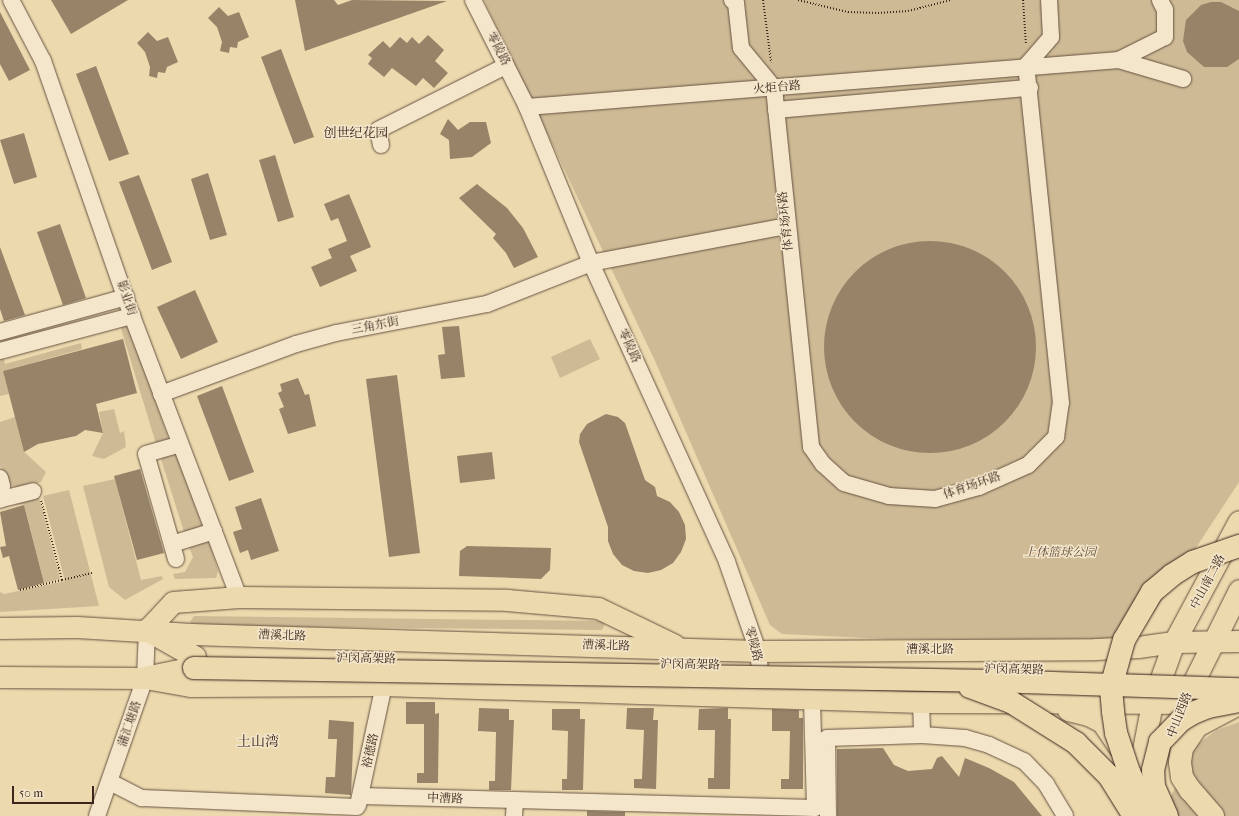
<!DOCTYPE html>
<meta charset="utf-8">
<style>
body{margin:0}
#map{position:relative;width:1239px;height:816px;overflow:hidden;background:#ecd9ae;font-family:"IM FELL French Canon","Noto Serif SC",serif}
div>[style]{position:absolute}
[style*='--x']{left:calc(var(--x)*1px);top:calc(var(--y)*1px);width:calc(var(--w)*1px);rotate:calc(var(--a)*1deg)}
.green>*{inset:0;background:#ceba95}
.building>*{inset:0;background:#978368}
.round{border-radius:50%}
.path>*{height:2px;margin-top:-1px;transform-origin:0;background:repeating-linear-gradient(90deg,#3b251d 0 1px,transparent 0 3px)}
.roads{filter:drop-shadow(0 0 1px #675241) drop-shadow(0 0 1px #675241)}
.minor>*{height:16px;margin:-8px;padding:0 8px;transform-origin:8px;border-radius:8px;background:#f3e6ca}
.major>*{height:21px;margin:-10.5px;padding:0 10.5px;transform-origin:10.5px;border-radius:10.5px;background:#ecd9ae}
.highway>*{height:22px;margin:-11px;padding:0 11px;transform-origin:11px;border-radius:11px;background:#ecd9ae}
.bridges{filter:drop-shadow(0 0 1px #3b251d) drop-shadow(0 0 1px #3b251d)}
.highway-bridge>*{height:22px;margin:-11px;padding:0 11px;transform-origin:11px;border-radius:11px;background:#ecd9ae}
span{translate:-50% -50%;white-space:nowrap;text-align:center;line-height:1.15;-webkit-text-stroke:3px #f3e6ca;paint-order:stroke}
.street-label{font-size:12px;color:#3b251d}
.park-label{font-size:12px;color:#604a3b;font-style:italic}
.neighbourhood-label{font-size:13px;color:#3b251d}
.quarter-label{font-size:14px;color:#3b251d}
.scale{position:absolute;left:12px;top:786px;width:82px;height:18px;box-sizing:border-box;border:2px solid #3b251d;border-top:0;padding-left:5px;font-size:12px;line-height:14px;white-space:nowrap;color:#3b251d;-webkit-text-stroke:3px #f3e6ca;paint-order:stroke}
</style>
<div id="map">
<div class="green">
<div style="clip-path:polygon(484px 0,1239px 0,1239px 482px,1150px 618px,1135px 631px,1106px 640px,889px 639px,782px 634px,770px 625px,655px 361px)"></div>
<div style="clip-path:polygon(127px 320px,170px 443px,157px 447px,119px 322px)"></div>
<div style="clip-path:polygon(590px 339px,600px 359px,560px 378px,551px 357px)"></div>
<div style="clip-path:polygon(81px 343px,82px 349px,3px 371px,9px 394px,0 396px,0 355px,3px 354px,5px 364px)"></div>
<div style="clip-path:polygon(114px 409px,120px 433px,124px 431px,126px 447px,104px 459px,92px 456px,103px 433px,99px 412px)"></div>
<div style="clip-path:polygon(15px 417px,24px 452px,46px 472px,41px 482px,21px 488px,9px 485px,0 466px,0 422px)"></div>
<div style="clip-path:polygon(174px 449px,203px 528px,185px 535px,159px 453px)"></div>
<div style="clip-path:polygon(115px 479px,141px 580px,162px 576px,163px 579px,125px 600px,109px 587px,83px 486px)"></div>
<div style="clip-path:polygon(69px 490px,99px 606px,0 612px,0 592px,4px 594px,65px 581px,43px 496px)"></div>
<div style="clip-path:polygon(39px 497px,60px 579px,44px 583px,24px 504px,16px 505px,15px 502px)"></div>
<div style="clip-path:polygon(208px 538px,218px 571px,216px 578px,175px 579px,173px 574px,185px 572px,193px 557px,188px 544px)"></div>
<div style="clip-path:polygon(194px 616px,601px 621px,605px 624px,602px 630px,195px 626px,190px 622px)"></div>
<div style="clip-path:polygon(1239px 722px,1239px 816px,1166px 816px,1171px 796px,1195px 746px,1217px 730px)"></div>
</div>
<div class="building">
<div style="clip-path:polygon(51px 0,128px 0,71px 34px)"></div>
<div style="clip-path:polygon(295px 0,334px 0,338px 5px,352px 0,447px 1px,305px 51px)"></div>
<div style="clip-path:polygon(1211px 2px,1221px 2px,1239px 11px,1239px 59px,1227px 67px,1204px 67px,1187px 52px,1183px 41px,1186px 20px,1201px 5px)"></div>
<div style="clip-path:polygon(219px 7px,228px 16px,239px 12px,249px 37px,238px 42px,237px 48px,230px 47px,229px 53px,220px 51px,222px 42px,217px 27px,208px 18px)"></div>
<div style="clip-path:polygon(0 12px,30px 70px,9px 81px,0 64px)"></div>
<div style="clip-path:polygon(148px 32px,157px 41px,168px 37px,178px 62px,167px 67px,165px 73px,158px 72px,157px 78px,149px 76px,150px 67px,145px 52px,137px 43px)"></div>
<div style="clip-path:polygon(428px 35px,444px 50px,435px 61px,448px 73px,434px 88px,423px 78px,416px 86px,392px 68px,384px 77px,368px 64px,372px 58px,368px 55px,383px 41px,390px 48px,400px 37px,407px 43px,412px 37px,419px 44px)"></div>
<div style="clip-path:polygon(281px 49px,314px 137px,294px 144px,261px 57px)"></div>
<div style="clip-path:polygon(96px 66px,129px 154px,109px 161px,76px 74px)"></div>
<div style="clip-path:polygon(448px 119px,458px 130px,470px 122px,486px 122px,491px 143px,472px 157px,450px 159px,449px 140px,440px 134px)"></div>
<div style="clip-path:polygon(24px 133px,37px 177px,14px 184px,0 140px)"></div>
<div style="clip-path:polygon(275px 155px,294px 217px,278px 222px,259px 160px)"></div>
<div style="clip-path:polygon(208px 173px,227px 235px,210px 240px,191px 179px)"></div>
<div style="clip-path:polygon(139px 175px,172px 262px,152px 270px,119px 182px)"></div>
<div style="clip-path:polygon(477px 184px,507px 208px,523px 228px,538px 257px,514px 268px,506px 253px,493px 238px,496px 234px,459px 198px)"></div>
<div style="clip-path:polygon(349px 194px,371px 247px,350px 256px,357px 271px,320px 287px,311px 267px,332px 258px,328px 249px,347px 241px,338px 218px,331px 221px,324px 204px)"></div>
<div style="clip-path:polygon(60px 224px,86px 298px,63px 305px,37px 232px)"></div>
<div class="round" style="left:824px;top:241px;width:212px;height:212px"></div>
<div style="clip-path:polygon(0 247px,25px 315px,4px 321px,0 309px)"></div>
<div style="clip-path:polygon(195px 290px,218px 342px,181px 359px,157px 307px)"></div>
<div style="clip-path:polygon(459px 326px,465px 377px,441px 379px,438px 355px,445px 354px,442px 327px)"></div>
<div style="clip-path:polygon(123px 339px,137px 393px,96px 404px,103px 433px,85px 430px,76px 436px,38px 444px,24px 452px,3px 371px)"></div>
<div style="clip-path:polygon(397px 375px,420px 553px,389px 557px,366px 379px)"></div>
<div style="clip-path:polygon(298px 378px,305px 395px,309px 394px,316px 426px,288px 434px,279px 409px,284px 407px,278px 393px,282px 391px,280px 384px)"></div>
<div style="clip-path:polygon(222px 386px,254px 472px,229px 481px,197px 396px)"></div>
<div style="clip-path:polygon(606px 414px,618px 417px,625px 423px,645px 480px,655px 487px,657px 496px,670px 502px,679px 512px,685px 525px,686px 539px,681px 552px,673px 563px,661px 570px,648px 573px,634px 571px,622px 565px,613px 554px,608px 541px,608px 527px,579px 442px,580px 434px,587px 424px)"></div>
<div style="clip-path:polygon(492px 452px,495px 479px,460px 483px,457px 456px)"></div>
<div style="clip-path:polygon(140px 469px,164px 553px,137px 560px,114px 476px)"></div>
<div style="clip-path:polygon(261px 498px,279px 551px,251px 560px,248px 550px,240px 553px,233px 532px,242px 529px,235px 507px)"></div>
<div style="clip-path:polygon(24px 505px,44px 583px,18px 590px,9px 556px,3px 558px,0 547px,6px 546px,0 512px)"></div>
<div style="clip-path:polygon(467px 546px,551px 548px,550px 570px,541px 579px,459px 576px,460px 551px)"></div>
<div style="clip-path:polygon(406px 702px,435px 702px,435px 714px,439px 713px,438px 783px,417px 783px,417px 773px,424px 773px,424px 724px,406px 724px)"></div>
<div style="clip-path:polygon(479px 708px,509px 709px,509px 720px,514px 720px,511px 790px,489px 790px,489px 781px,495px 781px,496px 732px,478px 731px)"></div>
<div style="clip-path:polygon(627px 708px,654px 708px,653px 720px,658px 720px,656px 789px,634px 788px,634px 779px,642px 779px,644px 730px,626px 729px)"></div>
<div style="clip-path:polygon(728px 708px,728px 719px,731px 719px,730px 789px,708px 789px,708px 778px,714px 778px,715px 730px,698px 730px,699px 709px)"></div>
<div style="clip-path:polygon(552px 709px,580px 709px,580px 719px,585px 719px,583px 790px,562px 790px,562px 779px,567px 779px,568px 731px,552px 730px)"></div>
<div style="clip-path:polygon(772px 709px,799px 710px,799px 718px,803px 718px,803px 789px,781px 789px,781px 779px,789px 779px,790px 731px,772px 731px)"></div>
<div style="clip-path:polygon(329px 720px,354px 722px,351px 795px,325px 793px,326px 777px,335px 777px,337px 739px,328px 739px)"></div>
<div style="clip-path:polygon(883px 748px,894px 765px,908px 771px,932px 769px,937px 758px,942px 756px,959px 777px,965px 758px,989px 768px,1014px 782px,1042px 816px,837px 816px,837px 749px)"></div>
<div style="clip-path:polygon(587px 811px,625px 812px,625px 816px,587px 816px)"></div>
</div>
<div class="path">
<div style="--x:763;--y:0;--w:63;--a:82.6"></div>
<div style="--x:798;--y:0;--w:51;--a:13.5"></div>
<div style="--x:848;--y:12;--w:30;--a:2"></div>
<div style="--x:878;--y:13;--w:30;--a:-4"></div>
<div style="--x:908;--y:11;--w:44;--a:-14.3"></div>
<div style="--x:1023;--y:0;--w:45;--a:86.2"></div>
<div style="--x:62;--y:580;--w:31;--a:-13"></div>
<div style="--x:20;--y:590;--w:43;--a:-13.4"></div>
<div style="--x:62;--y:580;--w:83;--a:-104.7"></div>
</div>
<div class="roads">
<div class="minor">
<div style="--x:11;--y:0;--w:69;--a:62.3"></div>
<div style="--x:43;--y:61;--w:270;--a:70.8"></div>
<div style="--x:132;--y:316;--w:301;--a:69.2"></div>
<div style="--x:473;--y:0;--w:120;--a:63.2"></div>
<div style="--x:527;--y:107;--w:169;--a:67.7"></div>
<div style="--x:591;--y:263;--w:328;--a:65.5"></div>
<div style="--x:727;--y:562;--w:94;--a:70.8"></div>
<div style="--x:758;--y:651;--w:37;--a:84"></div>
<div style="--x:732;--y:0;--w:5;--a:37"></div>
<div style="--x:736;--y:3;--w:45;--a:83.7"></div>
<div style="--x:741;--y:48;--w:52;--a:50.5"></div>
<div style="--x:774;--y:88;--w:361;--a:84.1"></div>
<div style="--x:811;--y:447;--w:21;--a:55"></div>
<div style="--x:823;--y:464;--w:28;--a:42"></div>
<div style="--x:844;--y:483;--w:47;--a:16.1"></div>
<div style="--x:889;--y:496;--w:46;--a:3.7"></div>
<div style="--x:935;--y:499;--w:46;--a:-15.3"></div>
<div style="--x:979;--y:487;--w:54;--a:-24.2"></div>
<div style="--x:1028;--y:465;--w:40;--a:-45"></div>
<div style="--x:1056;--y:437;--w:34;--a:-82"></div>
<div style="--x:1061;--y:403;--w:339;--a:-95.9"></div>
<div style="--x:1026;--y:66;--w:38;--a:-49"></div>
<div style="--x:1051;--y:37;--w:37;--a:-93"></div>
<div style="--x:1119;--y:60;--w:67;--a:16.5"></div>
<div style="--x:527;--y:107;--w:594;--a:-4.54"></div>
<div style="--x:1119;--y:60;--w:51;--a:-26.6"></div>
<div style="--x:1165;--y:37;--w:27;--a:-90"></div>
<div style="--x:1165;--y:10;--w:11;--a:-117"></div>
<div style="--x:776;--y:110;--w:255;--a:-5"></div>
<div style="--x:381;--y:145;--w:15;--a:-101"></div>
<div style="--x:378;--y:130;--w:143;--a:-26.6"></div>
<div style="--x:0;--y:332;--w:131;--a:-15.5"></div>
<div style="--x:0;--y:351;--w:137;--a:-14.9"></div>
<div style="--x:161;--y:394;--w:144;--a:-20.3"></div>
<div style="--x:296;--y:344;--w:41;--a:-15.4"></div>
<div style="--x:336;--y:333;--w:154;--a:-10.9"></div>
<div style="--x:487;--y:304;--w:112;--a:-21.5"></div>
<div style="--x:591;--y:263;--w:198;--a:-10.7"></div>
<div style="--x:0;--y:478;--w:8;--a:76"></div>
<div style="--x:2;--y:486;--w:14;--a:98"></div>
<div style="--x:2;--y:499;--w:32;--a:-14"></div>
<div style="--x:172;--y:544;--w:44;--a:-17.2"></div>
<div style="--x:176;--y:559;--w:109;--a:-105.9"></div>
<div style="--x:146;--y:454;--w:35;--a:-16"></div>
<div style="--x:921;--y:702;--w:33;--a:88"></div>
<div style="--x:922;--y:735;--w:43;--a:4"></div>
<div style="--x:965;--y:738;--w:25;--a:16"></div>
<div style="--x:989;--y:745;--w:38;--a:25"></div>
<div style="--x:1024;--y:761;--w:32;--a:46"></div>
<div style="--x:1046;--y:784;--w:37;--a:59"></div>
<div style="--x:110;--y:782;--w:36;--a:27"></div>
<div style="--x:142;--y:798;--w:215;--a:2.4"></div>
<div style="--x:361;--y:796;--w:454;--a:1.5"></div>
<div style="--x:815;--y:808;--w:108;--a:-91.6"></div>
<div style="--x:358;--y:805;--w:123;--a:-77.8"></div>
<div style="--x:97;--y:816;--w:146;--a:-70.8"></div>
<div style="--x:145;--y:678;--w:48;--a:-87.6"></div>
<div style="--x:514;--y:816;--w:14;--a:-86"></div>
<div style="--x:828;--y:816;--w:78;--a:-90.7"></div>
<div style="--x:827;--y:738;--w:95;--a:-1.8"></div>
</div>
<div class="major">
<div style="--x:0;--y:628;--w:77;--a:-0.7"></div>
<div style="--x:77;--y:627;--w:114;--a:3.5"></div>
<div style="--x:191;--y:634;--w:567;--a:1.72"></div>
<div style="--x:758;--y:651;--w:338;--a:-0.3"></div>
<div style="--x:1096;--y:649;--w:42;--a:-2.7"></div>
<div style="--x:1138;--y:647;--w:36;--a:-8"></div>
<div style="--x:1174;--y:642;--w:65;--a:-0.9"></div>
<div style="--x:147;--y:630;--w:38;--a:-47"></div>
<div style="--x:173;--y:602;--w:13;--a:-4"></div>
<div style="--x:186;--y:601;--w:53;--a:-4.3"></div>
<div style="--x:239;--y:597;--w:268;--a:0.6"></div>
<div style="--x:507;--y:600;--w:91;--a:5"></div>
<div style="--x:598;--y:608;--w:85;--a:25.7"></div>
<div style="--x:0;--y:677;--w:145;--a:0.4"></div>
<div style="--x:145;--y:678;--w:47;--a:9.9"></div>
<div style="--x:191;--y:686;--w:193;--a:-0.3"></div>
<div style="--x:384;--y:685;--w:537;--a:1.81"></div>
<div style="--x:921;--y:702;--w:297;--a:0.2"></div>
<div style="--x:1183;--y:703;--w:126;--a:-63.6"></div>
<div style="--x:1068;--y:710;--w:21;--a:14"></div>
<div style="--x:1088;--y:715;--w:16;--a:27"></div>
<div style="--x:1102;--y:722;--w:30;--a:56"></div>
<div style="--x:1134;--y:796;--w:95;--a:-79"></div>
<div style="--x:1152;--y:703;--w:65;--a:-70.2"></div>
<div style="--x:1174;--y:642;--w:137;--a:-61.8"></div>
</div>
<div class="highway">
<div style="--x:147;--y:630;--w:55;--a:29.4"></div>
<div style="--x:145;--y:678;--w:50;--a:-11.5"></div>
<div style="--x:1213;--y:816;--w:35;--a:-131"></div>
<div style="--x:1190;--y:790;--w:15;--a:-122"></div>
<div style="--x:1182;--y:777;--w:15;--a:-98"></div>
<div style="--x:1180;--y:762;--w:14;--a:-82"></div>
<div style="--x:1182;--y:748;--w:27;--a:-56"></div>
<div style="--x:1197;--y:726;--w:41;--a:-27.8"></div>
</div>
</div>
<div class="bridges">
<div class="highway-bridge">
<div style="--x:194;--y:668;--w:799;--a:0.93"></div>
<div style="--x:993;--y:681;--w:246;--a:1.9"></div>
<div style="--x:970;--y:687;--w:44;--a:20.1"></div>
<div style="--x:1011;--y:702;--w:77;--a:32.2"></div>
<div style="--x:1076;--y:743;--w:47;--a:45"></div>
<div style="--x:1109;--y:776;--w:47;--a:58"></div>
<div style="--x:1149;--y:816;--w:48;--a:-114.4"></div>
<div style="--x:1129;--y:772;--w:41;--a:-108.4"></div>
<div style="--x:1116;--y:733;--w:22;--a:-98"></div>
<div style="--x:1113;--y:711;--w:24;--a:-95"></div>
<div style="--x:1111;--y:687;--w:49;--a:-74.5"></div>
<div style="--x:1124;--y:640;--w:56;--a:-59.7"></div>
<div style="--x:1152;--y:592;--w:26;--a:-40"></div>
<div style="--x:1172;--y:575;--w:25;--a:-32"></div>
<div style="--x:1193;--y:562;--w:49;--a:-19.2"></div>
<div style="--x:1167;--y:816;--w:32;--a:-114"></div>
<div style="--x:1154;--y:787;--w:17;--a:-93"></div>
<div style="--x:1153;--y:770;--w:29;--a:-76"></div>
<div style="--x:1160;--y:742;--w:29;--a:-46"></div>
<div style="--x:1180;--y:721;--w:15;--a:-32"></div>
<div style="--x:1193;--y:713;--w:16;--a:-22"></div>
<div style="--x:1208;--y:707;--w:32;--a:-11"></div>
</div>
</div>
<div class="street-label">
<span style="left:498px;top:49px;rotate:63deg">零陵路</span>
<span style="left:777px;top:88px;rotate:-5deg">火炬台路</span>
<span style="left:786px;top:221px;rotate:-96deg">体育场环路</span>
<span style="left:126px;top:298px;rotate:71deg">影业街</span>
<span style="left:375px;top:326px;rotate:-11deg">三角东街</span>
<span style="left:629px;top:346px;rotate:66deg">零陵路</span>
<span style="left:972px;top:486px;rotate:-19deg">体育场环路</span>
<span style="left:1208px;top:582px;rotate:-62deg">中山南二路</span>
<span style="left:282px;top:636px;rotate:2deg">漕溪北路</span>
<span style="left:753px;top:644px;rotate:75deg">零陵路</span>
<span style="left:606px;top:646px;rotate:2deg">漕溪北路</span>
<span style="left:930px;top:650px">漕溪北路</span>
<span style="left:366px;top:659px;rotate:1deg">沪闵高架路</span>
<span style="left:690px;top:665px;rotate:1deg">沪闵高架路</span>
<span style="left:1014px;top:670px;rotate:1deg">沪闵高架路</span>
<span style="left:1180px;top:715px;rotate:-69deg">中山西路</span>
<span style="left:130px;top:724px;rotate:-71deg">蒲汇塘路</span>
<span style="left:371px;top:751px;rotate:-77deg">裕德路</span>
<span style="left:445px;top:799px;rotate:2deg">中漕路</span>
</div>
<div class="park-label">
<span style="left:1060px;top:553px">上体篮球公园</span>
</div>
<div class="neighbourhood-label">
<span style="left:356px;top:133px">创世纪花园</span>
</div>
<div class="quarter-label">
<span style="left:258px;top:742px">土山湾</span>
</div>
<div class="scale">50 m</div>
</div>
